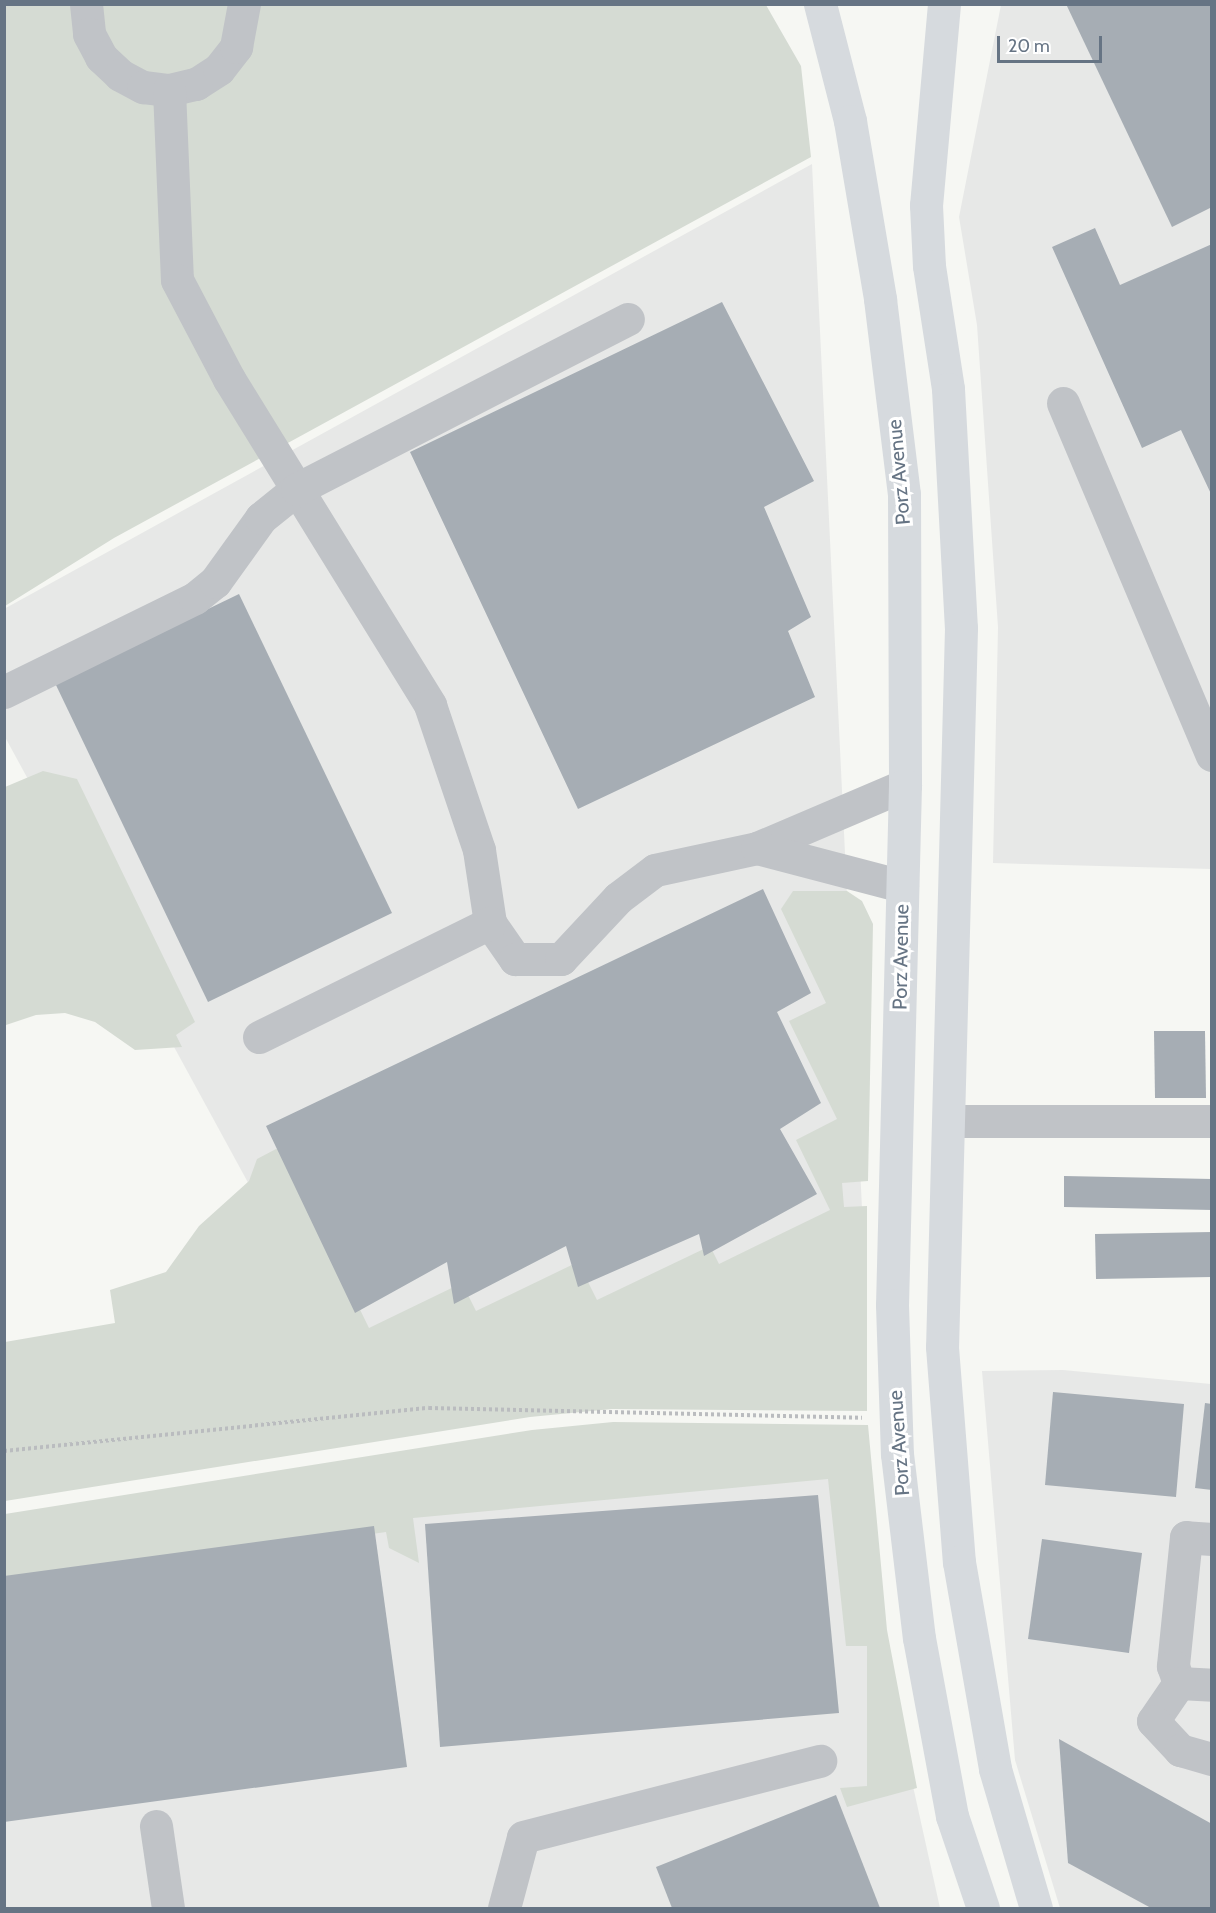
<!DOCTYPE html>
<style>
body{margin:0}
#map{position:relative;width:1216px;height:1913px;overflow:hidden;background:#f6f7f3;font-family:Cabin,sans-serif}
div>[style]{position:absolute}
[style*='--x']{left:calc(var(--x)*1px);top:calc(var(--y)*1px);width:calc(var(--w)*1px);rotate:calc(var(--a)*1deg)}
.built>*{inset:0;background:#e7e8e7}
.green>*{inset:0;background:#d5dbd3}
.building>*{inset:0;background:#a6adb4}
.path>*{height:4px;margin-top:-2px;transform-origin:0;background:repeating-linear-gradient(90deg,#babcbf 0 3px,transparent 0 6px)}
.minor>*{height:33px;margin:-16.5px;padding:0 16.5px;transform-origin:16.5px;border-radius:16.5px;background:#c0c3c7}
.major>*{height:33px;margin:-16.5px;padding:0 16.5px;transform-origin:16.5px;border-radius:16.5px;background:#d6dade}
span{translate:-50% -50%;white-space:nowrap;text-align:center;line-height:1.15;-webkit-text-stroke:6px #fff;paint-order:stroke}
.street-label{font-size:20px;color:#667484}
.frame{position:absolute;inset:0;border:6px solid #667484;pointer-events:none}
.scale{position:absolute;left:997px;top:36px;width:105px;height:27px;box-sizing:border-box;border:3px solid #667484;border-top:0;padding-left:8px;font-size:18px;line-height:21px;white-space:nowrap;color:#667484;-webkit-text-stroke:4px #fff;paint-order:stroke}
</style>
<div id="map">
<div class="built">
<div style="clip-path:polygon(1001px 5px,1211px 5px,1211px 869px,993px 863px,998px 627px,977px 325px,959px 217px)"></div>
<div style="clip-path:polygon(812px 164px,867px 1313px,335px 1342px,5px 737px,4px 609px)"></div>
<div style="clip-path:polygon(1063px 1370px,1211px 1384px,1211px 1908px,1060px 1908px,1015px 1760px,982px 1371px)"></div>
<div style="clip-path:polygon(838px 1448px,940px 1908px,5px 1908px,4px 1540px)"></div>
</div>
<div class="green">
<div style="clip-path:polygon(4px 5px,766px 5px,801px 66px,811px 157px,114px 538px,5px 606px)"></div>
<div style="clip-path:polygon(43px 771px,77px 779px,195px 1022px,176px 1035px,182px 1047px,135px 1050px,95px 1022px,65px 1013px,36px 1015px,6px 1025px,5px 787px)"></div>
<div style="clip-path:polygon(793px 891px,847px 891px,862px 901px,873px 924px,868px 1181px,842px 1183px,844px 1207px,867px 1206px,867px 1411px,612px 1409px,530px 1417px,5px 1501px,5px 1342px,115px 1323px,110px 1290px,166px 1272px,199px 1226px,249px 1181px,257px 1159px,276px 1149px,282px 1150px,369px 1328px,462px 1283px,476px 1311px,578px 1262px,597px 1300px,710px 1246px,719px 1264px,830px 1210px,796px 1140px,837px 1119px,789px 1021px,826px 1003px,781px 909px)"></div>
<div style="clip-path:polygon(613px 1422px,868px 1425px,887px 1630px,917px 1788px,847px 1807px,840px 1788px,867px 1786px,867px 1646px,846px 1646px,828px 1479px,413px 1518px,419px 1563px,389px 1548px,386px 1532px,5px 1586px,5px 1514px,532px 1430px)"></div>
</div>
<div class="building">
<div style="clip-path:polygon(1066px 4px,1212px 4px,1212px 207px,1172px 227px)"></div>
<div style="clip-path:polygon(1095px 228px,1120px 285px,1212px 244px,1212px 496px,1181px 430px,1142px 448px,1052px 247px)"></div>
<div style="clip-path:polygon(722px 302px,814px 481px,764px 507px,811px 617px,788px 631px,815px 697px,578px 809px,410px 452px)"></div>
<div style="clip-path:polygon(239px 594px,392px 913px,208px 1002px,55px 683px)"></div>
<div style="clip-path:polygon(763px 889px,811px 993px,777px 1012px,821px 1103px,780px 1129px,817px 1194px,704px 1256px,699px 1234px,578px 1287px,566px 1246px,454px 1304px,447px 1262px,355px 1313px,266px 1126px)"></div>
<div style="clip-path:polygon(1154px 1031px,1205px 1031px,1206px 1098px,1155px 1098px)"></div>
<div style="clip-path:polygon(1064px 1176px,1212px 1179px,1212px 1210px,1064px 1207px)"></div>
<div style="clip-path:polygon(1212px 1232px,1212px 1277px,1096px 1279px,1095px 1234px)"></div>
<div style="clip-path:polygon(1053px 1392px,1184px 1404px,1176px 1497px,1045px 1485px)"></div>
<div style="clip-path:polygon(1205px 1403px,1212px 1404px,1212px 1490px,1195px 1488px)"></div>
<div style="clip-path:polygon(818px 1495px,839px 1713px,440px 1747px,425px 1524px)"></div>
<div style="clip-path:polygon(374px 1526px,407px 1767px,4px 1822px,4px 1576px)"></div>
<div style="clip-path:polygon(1042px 1539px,1142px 1553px,1129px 1653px,1028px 1639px)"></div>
<div style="clip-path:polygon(1059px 1739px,1212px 1824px,1212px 1908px,1151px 1908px,1068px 1863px)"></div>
<div style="clip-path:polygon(836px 1795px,880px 1908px,672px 1908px,656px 1867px)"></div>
</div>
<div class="path">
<div style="--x:4;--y:1451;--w:427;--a:-5.8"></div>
<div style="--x:429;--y:1408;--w:433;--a:1.3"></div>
</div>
<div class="minor">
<div style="--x:86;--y:4;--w:30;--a:84"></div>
<div style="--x:89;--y:34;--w:26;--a:62"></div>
<div style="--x:101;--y:57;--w:26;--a:43"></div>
<div style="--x:120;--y:75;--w:26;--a:28"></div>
<div style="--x:143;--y:87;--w:26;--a:7"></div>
<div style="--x:169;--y:90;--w:28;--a:-13"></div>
<div style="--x:196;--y:84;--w:27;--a:-33"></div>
<div style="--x:219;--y:69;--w:28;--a:-52"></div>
<div style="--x:236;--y:47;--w:44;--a:-79.5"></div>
<div style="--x:169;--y:90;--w:190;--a:87.6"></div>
<div style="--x:177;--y:280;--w:112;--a:62.3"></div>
<div style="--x:229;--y:379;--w:383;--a:58.3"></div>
<div style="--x:430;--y:705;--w:153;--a:71.3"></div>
<div style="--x:479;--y:850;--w:74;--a:81.4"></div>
<div style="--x:490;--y:923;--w:44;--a:55.2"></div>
<div style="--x:515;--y:959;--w:46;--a:0"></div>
<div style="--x:561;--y:959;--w:83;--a:-46.9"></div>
<div style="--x:618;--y:898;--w:46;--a:-37.1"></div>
<div style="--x:655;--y:870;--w:104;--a:-12.2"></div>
<div style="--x:757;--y:848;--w:161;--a:-23.1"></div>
<div style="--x:1063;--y:403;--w:382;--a:67.1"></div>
<div style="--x:4;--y:692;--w:213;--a:-26.2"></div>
<div style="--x:195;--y:598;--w:26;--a:-39"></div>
<div style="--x:215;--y:582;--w:79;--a:-54.3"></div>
<div style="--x:261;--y:518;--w:46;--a:-38.9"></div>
<div style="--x:297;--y:489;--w:372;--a:-27.2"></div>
<div style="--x:757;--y:848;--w:150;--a:14.7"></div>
<div style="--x:259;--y:1037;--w:258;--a:-26.3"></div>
<div style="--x:950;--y:1121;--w:262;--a:0"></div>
<div style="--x:1212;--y:1539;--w:26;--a:-176"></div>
<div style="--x:1186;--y:1537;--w:130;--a:95.8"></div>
<div style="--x:1173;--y:1666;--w:18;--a:71"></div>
<div style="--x:1179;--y:1683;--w:33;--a:3"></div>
<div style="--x:1179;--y:1683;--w:46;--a:124.4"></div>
<div style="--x:1153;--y:1721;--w:40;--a:47"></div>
<div style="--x:1180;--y:1750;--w:33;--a:16"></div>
<div style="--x:156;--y:1826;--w:83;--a:81.7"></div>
<div style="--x:504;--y:1908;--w:73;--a:-75"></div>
<div style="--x:523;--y:1837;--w:307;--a:-14.4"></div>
</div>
<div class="major">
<div style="--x:820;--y:4;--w:121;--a:75.6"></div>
<div style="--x:850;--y:121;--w:181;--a:80.4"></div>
<div style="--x:880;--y:299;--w:196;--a:83"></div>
<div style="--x:904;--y:494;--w:291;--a:89.8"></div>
<div style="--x:905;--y:785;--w:520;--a:91.43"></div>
<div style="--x:892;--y:1305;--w:149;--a:88.1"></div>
<div style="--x:897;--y:1454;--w:185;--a:83.2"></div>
<div style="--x:919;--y:1638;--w:181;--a:79.5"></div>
<div style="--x:952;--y:1816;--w:97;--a:71.4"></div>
<div style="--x:944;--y:4;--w:202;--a:95.1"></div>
<div style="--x:926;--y:205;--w:61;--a:87.2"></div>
<div style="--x:929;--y:266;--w:124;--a:81.2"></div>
<div style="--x:948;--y:389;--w:239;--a:86.9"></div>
<div style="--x:961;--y:628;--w:719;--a:91.51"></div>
<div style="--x:942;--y:1347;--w:216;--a:85.5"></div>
<div style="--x:959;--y:1562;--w:210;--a:80.1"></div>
<div style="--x:995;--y:1769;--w:145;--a:73.6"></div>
</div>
<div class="street-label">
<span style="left:899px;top:472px;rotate:-95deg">Porz Avenue</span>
<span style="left:901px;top:957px;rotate:-89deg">Porz Avenue</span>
<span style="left:899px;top:1443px;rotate:-94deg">Porz Avenue</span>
</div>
<div class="frame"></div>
<div class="scale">20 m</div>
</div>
